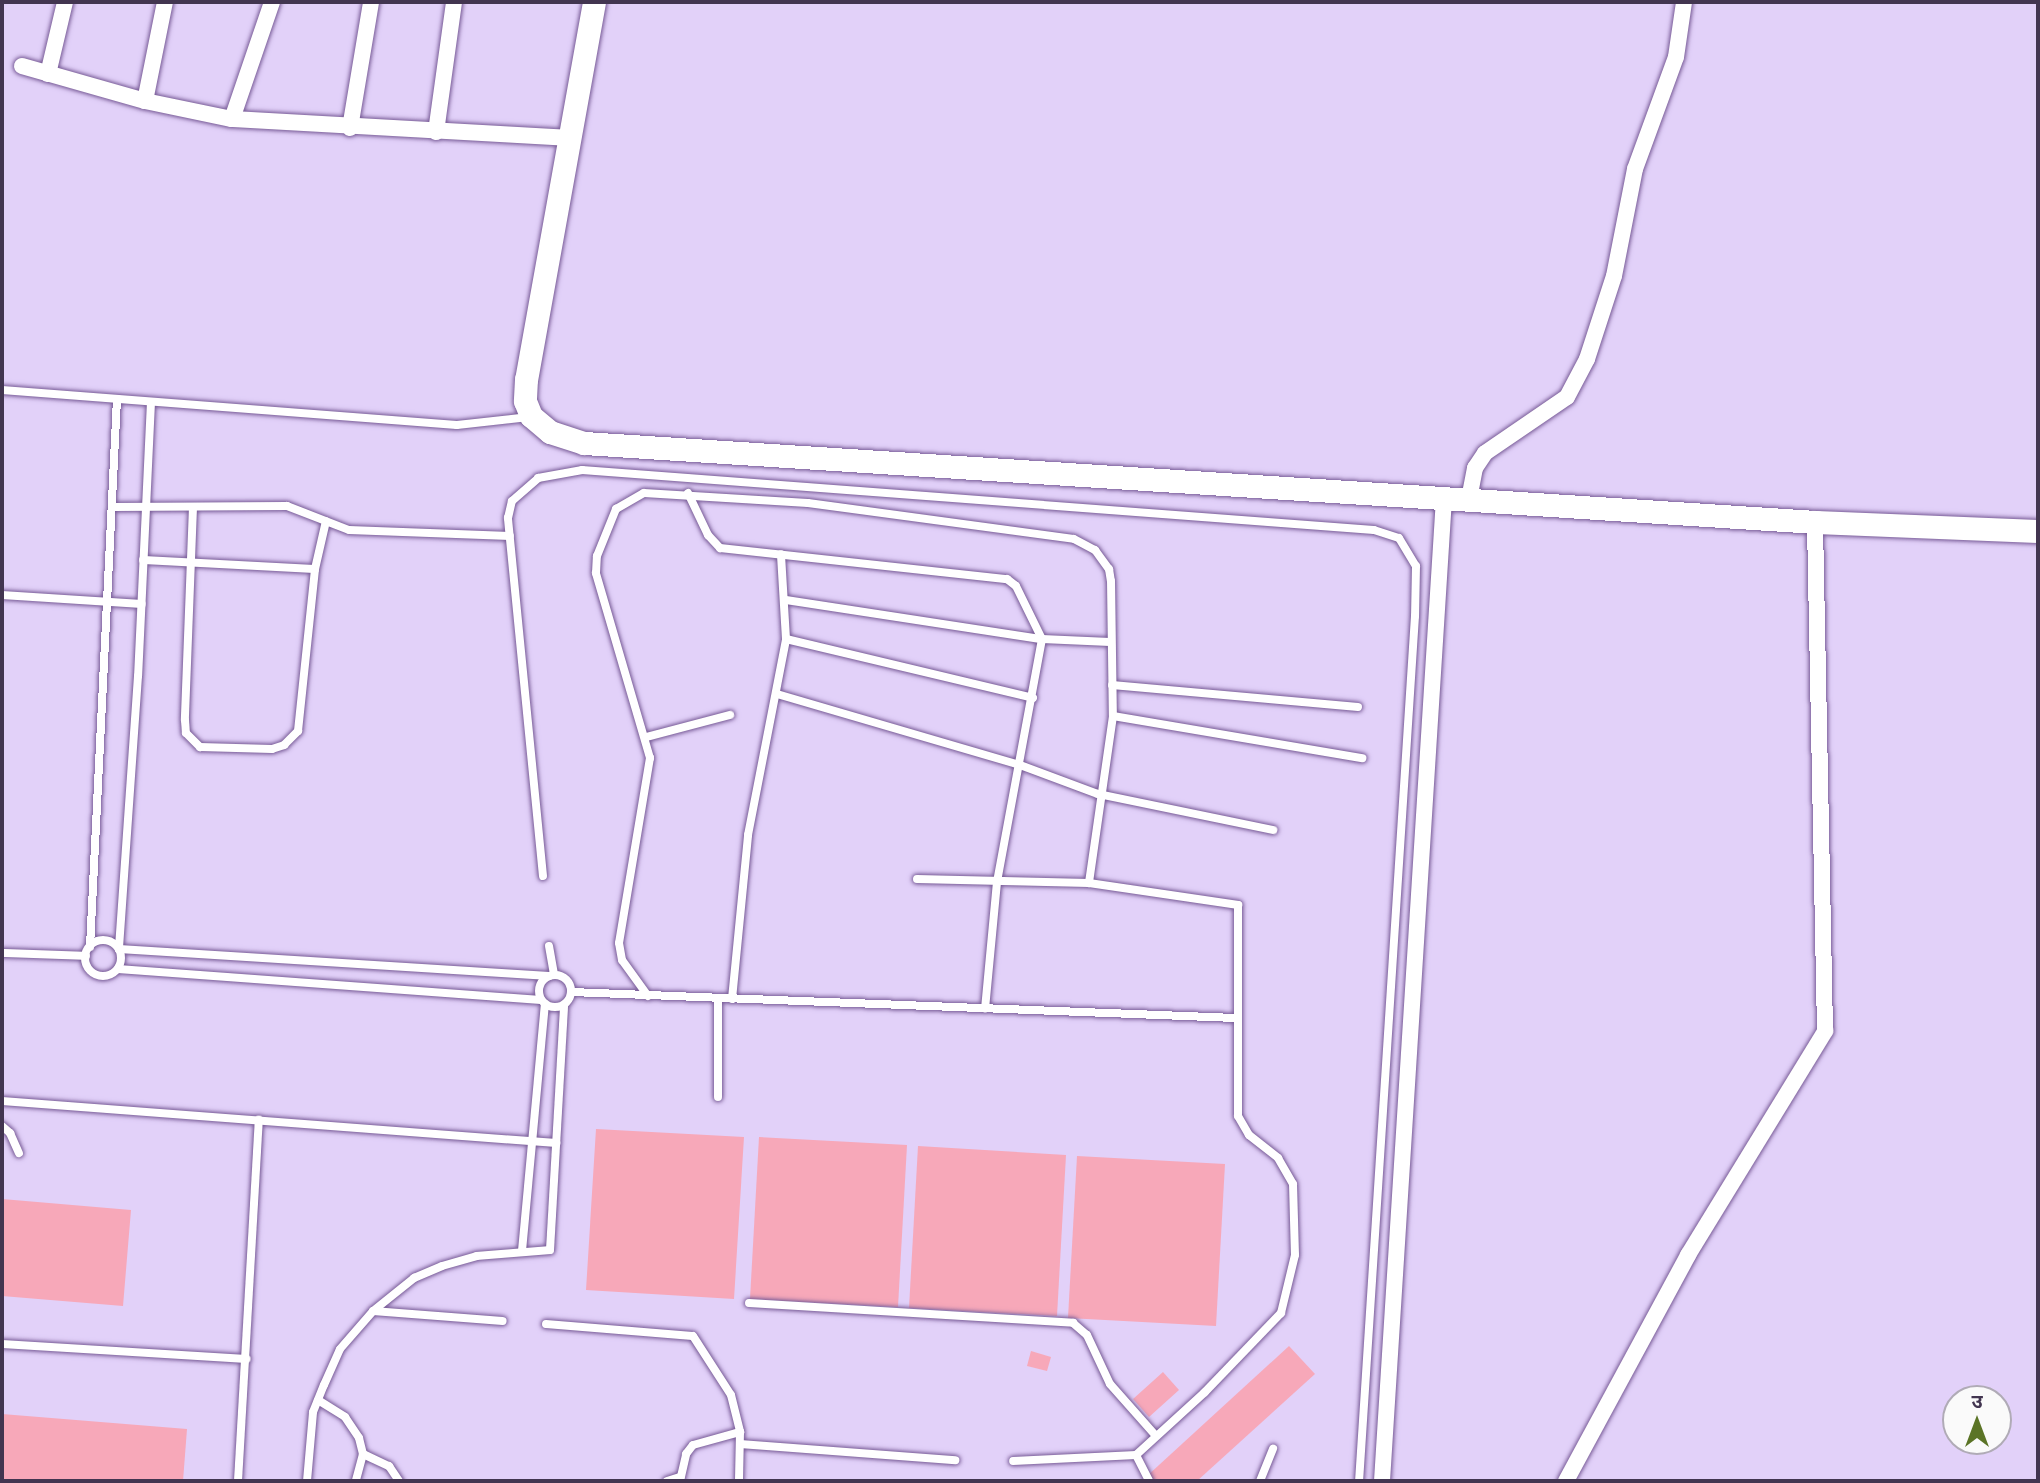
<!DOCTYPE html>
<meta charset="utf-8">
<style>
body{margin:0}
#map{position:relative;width:2040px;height:1483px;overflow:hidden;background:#e2d1f9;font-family:"Open Sans","Noto Sans Devanagari",sans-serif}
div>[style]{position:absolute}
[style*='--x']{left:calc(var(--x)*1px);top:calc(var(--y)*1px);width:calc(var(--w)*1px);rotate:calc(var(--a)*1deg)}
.building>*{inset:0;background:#f7a8b9}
.roads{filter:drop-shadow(0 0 2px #775a96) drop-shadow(0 0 2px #775a96)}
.lane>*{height:8px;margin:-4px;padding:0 4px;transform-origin:4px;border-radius:4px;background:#fff}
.lane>.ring{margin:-4px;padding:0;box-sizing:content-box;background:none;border:8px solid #fff;border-radius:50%}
.street>*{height:16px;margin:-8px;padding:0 8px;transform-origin:8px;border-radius:8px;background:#fff}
.secondary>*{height:23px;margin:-11.5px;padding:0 11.5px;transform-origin:11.5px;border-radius:11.5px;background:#fff}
span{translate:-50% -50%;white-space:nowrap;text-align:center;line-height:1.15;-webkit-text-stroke:5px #fafafa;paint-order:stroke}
.frame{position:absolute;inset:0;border:4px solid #423550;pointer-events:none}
.north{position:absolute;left:1942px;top:1385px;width:70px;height:70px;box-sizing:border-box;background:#fafafa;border:2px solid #b0abb6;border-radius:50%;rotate:0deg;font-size:19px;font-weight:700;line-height:28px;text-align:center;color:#423550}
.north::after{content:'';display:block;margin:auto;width:24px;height:32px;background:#5b7426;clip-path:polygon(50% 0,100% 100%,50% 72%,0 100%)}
</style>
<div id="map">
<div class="building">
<div style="clip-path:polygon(596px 1129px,744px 1137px,734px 1299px,586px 1290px)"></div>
<div style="clip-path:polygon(759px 1137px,907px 1145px,898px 1307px,750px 1299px)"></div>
<div style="clip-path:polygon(918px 1146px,1066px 1155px,1057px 1316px,909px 1308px)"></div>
<div style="clip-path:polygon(1077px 1156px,1225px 1164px,1216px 1326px,1068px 1318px)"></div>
<div style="clip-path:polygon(2px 1199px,131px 1210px,123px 1306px,2px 1296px)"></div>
<div style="clip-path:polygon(1289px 1346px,1315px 1374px,1197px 1481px,1152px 1481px,1147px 1476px)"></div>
<div style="clip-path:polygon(1031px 1351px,1051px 1357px,1047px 1371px,1027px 1366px)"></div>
<div style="clip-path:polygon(1163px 1372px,1179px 1390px,1149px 1417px,1133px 1399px)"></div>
<div style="clip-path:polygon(2px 1414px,187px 1429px,183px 1481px,2px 1481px)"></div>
</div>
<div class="roads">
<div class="lane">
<div style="--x:2;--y:390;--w:456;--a:4.4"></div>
<div style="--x:457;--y:425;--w:72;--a:-6.3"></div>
<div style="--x:151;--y:402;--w:274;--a:92.7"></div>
<div style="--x:138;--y:676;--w:274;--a:94"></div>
<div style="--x:119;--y:949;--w:431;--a:3.6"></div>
<div style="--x:688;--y:493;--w:47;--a:64.5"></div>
<div style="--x:708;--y:535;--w:18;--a:47"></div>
<div style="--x:720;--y:548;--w:289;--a:6.2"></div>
<div style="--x:1007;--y:579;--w:11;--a:38"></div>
<div style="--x:1016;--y:586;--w:59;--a:63.9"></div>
<div style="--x:1042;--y:639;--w:247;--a:100.5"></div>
<div style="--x:997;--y:882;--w:127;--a:95.4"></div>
<div style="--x:113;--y:507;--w:174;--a:-0.3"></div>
<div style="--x:287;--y:506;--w:66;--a:21.2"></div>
<div style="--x:349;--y:530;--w:161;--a:2.1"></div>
<div style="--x:193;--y:507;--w:213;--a:92.2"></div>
<div style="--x:185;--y:720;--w:13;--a:86"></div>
<div style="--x:186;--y:733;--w:20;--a:45"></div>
<div style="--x:200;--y:747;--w:72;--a:1.6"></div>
<div style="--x:272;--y:749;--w:13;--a:-18"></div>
<div style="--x:284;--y:745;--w:20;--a:-45"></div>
<div style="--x:298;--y:731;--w:163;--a:-84"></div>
<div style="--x:315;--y:569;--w:49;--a:-77.1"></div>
<div style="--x:143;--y:560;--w:172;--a:3"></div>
<div style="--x:2;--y:595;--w:140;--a:3.7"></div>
<div style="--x:786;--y:600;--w:259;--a:8.7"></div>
<div style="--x:1042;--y:639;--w:68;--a:2.5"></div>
<div style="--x:786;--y:639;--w:254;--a:13.4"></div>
<div style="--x:1112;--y:685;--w:247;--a:5.1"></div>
<div style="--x:777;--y:694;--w:253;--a:16.3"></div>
<div style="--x:1020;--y:765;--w:83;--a:20.4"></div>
<div style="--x:1098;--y:794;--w:179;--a:11.6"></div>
<div style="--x:1113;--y:716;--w:253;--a:9.6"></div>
<div style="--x:646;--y:737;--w:87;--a:-14.7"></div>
<div style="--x:543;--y:876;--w:360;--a:-95.6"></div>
<div style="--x:508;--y:518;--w:17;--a:-77"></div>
<div style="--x:512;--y:501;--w:35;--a:-41"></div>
<div style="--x:538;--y:478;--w:45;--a:-10.3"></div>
<div style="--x:582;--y:470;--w:794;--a:4.33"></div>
<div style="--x:1374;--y:530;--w:26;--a:18"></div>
<div style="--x:1399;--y:538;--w:33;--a:59"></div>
<div style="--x:1416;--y:566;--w:50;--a:91.1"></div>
<div style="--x:1415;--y:616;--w:867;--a:93.7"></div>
<div style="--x:917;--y:879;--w:172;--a:1.3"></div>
<div style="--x:1089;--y:883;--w:151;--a:8.4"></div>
<div style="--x:1238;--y:905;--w:211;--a:90"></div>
<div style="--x:1238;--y:1116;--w:22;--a:60"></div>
<div style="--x:1249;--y:1135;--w:37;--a:38"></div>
<div style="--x:1278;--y:1158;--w:30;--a:60"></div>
<div style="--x:1293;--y:1184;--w:71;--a:88.4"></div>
<div style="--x:1295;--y:1255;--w:60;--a:103.6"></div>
<div style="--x:1281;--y:1313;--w:110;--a:133.9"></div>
<div style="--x:1205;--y:1392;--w:93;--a:137.6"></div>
<div style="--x:1136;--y:1455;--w:123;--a:177.2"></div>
<div class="ring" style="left:85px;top:940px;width:28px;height:28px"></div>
<div style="--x:549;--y:946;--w:29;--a:80"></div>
<div style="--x:90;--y:947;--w:549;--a:-87.18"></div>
<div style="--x:2;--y:953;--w:84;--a:2"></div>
<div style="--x:118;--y:969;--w:424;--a:4.2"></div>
<div class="ring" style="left:539px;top:975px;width:24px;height:24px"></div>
<div style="--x:571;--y:992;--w:667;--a:2.24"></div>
<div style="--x:648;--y:996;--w:44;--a:-125.8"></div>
<div style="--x:622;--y:960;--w:17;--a:-100"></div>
<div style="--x:619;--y:943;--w:188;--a:-80.5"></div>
<div style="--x:650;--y:758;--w:193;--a:-106.3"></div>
<div style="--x:596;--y:573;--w:17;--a:-87"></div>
<div style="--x:597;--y:556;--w:51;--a:-68"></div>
<div style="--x:616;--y:509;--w:32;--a:-30"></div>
<div style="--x:644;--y:493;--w:164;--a:3.5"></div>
<div style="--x:808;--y:503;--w:268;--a:7.7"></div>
<div style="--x:1074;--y:539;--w:24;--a:28"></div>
<div style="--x:1095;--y:550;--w:24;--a:54"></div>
<div style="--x:1109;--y:569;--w:12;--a:81"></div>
<div style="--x:1111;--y:581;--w:135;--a:89.2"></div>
<div style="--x:1113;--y:716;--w:169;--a:98.2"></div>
<div style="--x:718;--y:999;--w:98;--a:90"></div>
<div style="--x:732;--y:999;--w:165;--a:-84.4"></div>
<div style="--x:748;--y:835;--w:200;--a:-79"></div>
<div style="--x:786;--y:639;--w:85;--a:-93.4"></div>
<div style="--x:2;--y:1101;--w:556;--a:4.34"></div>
<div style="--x:2;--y:1126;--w:11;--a:41"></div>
<div style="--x:10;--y:1133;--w:22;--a:66"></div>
<div style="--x:522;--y:1251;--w:248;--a:-84.7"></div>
<div style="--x:749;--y:1303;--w:325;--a:3.5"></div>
<div style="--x:1073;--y:1323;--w:18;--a:41"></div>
<div style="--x:1087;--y:1335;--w:54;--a:64.9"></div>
<div style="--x:1110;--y:1384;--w:69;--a:48.5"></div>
<div style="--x:373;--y:1311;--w:130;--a:4.4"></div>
<div style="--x:546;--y:1324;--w:147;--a:4.7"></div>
<div style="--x:693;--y:1336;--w:70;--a:57.2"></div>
<div style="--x:731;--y:1395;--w:38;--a:76"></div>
<div style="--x:740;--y:1432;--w:49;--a:91.2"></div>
<div style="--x:2;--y:1344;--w:245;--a:3.5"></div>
<div style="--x:318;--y:1400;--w:32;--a:32"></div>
<div style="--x:345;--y:1417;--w:25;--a:56"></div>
<div style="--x:359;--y:1438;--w:16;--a:76"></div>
<div style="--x:363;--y:1454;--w:28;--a:105"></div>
<div style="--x:740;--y:1444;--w:216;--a:4.3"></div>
<div style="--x:363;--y:1454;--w:29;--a:25"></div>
<div style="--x:389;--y:1466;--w:18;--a:56"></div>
<div style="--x:1136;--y:1455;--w:29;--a:63"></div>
<div style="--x:238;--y:1481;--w:362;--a:-86.7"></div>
<div style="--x:307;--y:1481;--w:69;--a:-85"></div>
<div style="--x:313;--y:1412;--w:29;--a:-68"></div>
<div style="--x:324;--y:1385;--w:39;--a:-66"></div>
<div style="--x:340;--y:1349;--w:50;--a:-49"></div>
<div style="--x:373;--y:1311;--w:53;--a:-38.8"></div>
<div style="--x:414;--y:1278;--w:30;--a:-23"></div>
<div style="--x:442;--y:1266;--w:36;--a:-16"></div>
<div style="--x:477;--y:1256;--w:73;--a:-4.7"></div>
<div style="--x:550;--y:1250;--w:245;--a:-86.7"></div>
<div style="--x:667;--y:1481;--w:14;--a:-17"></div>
<div style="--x:680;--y:1481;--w:28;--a:-77"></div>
<div style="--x:686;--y:1454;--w:11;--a:-52"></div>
<div style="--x:693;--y:1445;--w:49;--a:-15.5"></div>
<div style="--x:1260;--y:1481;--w:35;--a:-68"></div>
</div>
<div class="street">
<div style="--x:22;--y:66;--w:128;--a:15.9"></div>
<div style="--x:145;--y:101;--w:89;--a:11.7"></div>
<div style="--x:232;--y:119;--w:336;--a:3.2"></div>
<div style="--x:48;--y:74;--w:74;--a:-76.7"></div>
<div style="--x:145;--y:101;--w:101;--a:-78.6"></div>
<div style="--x:232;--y:119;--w:124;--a:-71.1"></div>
<div style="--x:350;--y:128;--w:128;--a:-80.5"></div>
<div style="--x:436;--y:132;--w:131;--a:-82.1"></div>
<div style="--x:1469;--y:499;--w:32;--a:-79"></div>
<div style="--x:1475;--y:468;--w:18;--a:-56"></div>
<div style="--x:1485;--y:453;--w:99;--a:-34.3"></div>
<div style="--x:1567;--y:397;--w:43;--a:-62.2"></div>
<div style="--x:1587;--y:359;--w:87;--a:-72"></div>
<div style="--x:1614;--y:276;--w:109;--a:-78.9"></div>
<div style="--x:1635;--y:169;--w:119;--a:-69.9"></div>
<div style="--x:1676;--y:57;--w:56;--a:-81.7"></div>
<div style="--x:1382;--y:1481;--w:985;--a:-86.39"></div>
<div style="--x:1566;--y:1481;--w:257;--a:-61.6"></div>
<div style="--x:1688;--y:1255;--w:263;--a:-58.5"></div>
<div style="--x:1825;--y:1031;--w:509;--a:-91.13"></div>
</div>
<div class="secondary">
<div style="--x:594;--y:2;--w:383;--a:100.2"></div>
<div style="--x:526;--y:379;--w:22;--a:93"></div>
<div style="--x:525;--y:401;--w:16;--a:68"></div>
<div style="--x:531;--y:416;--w:25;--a:40"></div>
<div style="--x:550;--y:432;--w:36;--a:18"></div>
<div style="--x:584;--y:443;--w:1234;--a:3.67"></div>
<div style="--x:1815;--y:522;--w:223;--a:2.3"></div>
</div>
</div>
<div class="frame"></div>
<div class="north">उ</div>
</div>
